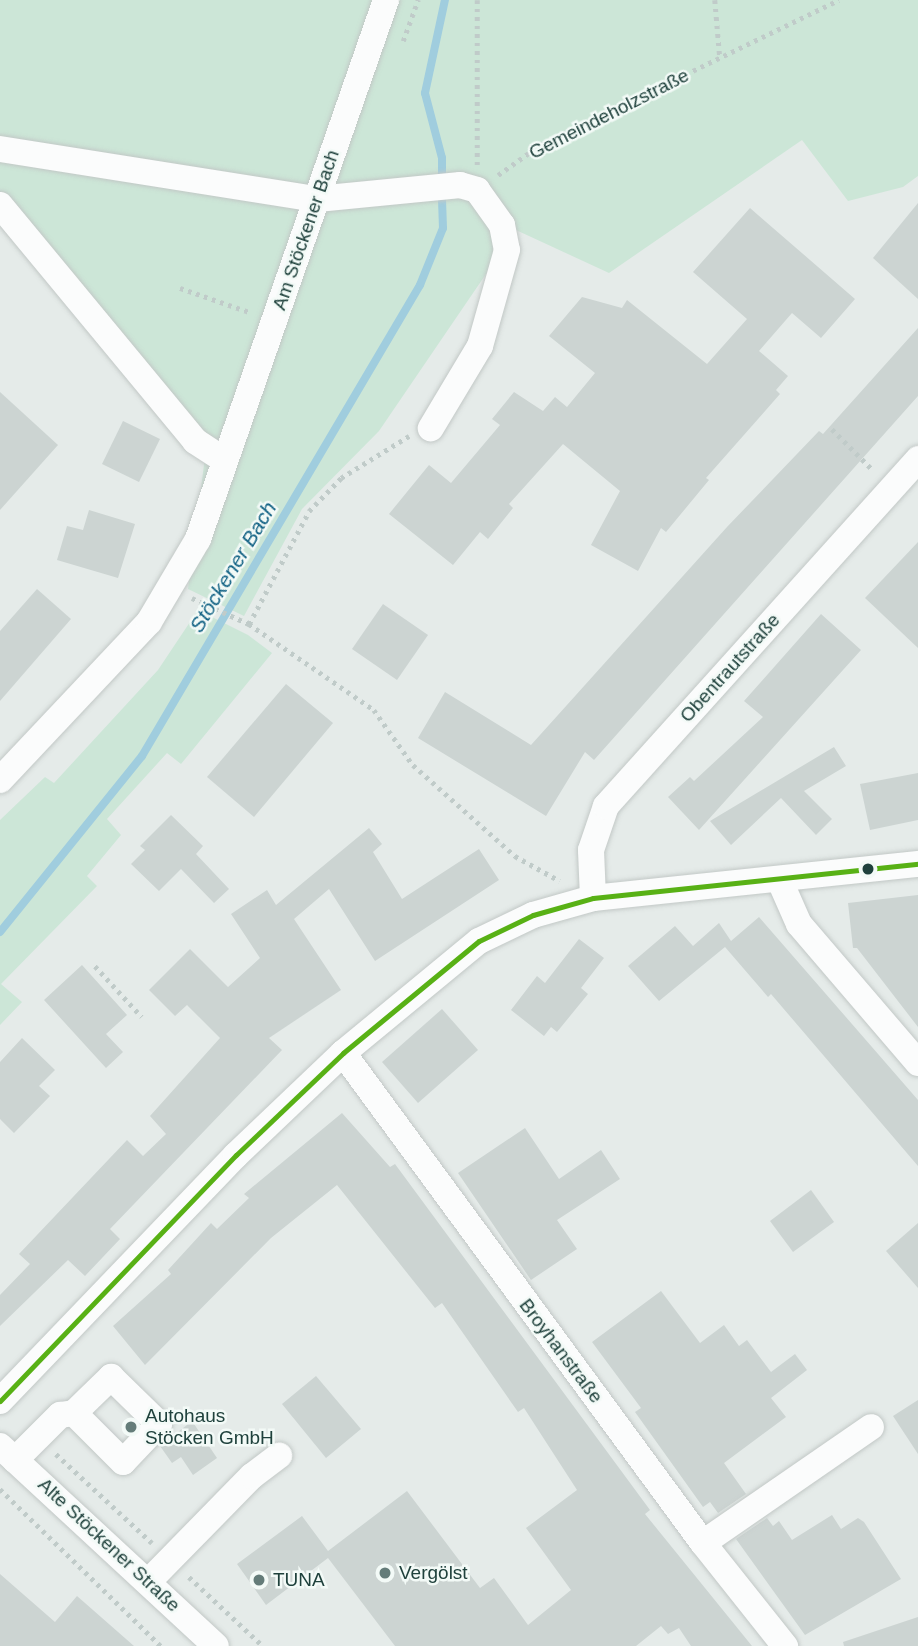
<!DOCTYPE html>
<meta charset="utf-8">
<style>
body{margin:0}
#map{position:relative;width:918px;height:1646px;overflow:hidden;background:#e5ebe9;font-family:Arial,sans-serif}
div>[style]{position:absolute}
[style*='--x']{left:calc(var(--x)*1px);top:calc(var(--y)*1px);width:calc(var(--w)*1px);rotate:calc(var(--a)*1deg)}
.green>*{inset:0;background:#cce6d7}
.stream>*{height:8px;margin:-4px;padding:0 4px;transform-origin:4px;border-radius:4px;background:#a0cdde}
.building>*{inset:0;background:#ccd4d2}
.path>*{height:4.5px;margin-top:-2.25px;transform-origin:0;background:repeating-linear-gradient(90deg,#c0cbc9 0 3.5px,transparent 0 8.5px)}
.roads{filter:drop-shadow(0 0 2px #c2c8c6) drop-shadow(0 0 2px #c2c8c6)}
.minor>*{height:26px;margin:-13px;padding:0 13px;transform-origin:13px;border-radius:13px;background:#fbfcfc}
.bus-1>*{height:5px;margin:-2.5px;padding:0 2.5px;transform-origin:2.5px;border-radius:2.5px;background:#58b115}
.dots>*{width:19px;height:19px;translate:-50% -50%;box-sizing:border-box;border:4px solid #f3faf7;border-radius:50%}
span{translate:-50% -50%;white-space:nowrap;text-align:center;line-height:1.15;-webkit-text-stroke:5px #f3faf7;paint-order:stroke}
.street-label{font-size:19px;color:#1f413c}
.poi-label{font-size:19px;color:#1f413c}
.left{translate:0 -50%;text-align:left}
.water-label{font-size:21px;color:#126284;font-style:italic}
</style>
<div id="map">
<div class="green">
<div style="clip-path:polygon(0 0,918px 0,918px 176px,903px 187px,848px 201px,802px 140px,609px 273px,516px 230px,379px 431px,302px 509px,244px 616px,188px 589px,207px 442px,0 198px)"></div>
<div style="clip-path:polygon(198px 610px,248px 635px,272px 653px,181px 764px,167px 753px,107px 819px,121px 835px,87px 876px,97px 886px,1px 984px,22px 1002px,0 1025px,0 820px,45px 777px,54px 783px,158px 670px)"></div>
</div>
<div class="stream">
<div style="--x:442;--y:182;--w:24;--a:-90"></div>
<div style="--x:442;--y:158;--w:67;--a:-104.7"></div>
<div style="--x:425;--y:93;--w:95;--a:-77.9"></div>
<div style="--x:0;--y:932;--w:226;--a:-51.1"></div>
<div style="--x:142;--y:756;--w:547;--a:-59.45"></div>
<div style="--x:420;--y:285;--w:61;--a:-68"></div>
<div style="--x:443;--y:228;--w:36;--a:-92"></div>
</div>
<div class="building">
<div style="clip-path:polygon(918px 203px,918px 299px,873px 258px)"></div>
<div style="clip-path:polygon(750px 208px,855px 299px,821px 338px,792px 313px,759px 351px,788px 376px,776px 390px,780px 394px,706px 478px,709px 480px,666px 532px,661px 528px,638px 571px,591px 545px,620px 491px,563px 444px,509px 504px,513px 508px,488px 539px,480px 532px,453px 565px,389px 514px,429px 465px,451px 483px,500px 425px,492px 419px,514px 392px,543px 411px,555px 397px,567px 407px,595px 373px,549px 336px,582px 297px,622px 308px,627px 300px,707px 364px,747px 319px,693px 272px)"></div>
<div style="clip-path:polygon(918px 328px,918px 396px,594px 760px,585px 752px,546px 816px,418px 738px,445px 692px,531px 745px,727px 527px,819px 431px,823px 434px)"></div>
<div style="clip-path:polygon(0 392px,58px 445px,0 510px)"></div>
<div style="clip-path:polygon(123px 421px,160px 439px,139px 482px,102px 464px)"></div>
<div style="clip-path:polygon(89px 510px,135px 524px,118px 578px,57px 560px,67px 526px,83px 530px)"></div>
<div style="clip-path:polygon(918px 542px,918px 648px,865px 598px)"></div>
<div style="clip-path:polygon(37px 589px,71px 619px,0 701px,0 631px)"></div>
<div style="clip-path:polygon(383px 604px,428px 635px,397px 680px,352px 649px)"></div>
<div style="clip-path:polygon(821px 614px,861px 650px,699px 830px,668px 797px,690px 777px,694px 781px,763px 717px,744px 701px)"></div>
<div style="clip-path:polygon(286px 684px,333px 723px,254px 817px,207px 777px)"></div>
<div style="clip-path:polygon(834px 747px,846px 766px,804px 791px,832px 819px,816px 835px,781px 798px,731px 845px,710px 821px)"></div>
<div style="clip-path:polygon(918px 773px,918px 820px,870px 830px,860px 784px)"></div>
<div style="clip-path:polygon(171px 815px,203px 846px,196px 854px,229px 889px,214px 903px,181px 869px,159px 891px,131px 864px,145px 850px,140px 846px)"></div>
<div style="clip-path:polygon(369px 828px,382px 844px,373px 852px,402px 899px,479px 849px,499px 880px,375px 961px,329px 889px,294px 919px,341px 990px,269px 1038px,282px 1050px,110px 1229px,120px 1239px,85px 1276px,68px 1260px,0 1326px,0 1295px,30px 1264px,19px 1254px,127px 1140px,143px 1156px,166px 1134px,150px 1116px,220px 1038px,187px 1005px,175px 1016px,149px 990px,190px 949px,228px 987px,260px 958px,231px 914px,267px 890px,276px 905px)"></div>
<div style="clip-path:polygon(918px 895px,918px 1027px,857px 948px,853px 948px,848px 903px)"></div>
<div style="clip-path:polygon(759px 917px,918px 1100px,918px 1166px,771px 994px,768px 997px,725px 947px,659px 1001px,628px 966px,675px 926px,693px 946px,719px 923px,731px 941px)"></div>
<div style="clip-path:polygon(579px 939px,604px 958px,581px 988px,588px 994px,557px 1032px,551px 1027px,544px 1036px,511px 1010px,537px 976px,545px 983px)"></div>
<div style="clip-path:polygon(82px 965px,127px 1015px,106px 1034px,123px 1052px,106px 1068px,44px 1000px)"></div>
<div style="clip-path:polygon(442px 1009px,478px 1050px,418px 1103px,382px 1062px)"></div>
<div style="clip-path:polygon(22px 1038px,55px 1070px,39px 1086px,50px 1096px,14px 1133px,0 1119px,0 1062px)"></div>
<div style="clip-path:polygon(342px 1113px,390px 1167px,395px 1164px,650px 1510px,645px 1514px,752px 1646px,691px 1646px,679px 1628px,668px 1634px,661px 1626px,636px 1646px,395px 1646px,328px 1558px,266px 1605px,237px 1564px,302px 1516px,328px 1551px,407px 1491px,480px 1588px,494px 1578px,528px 1625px,571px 1590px,526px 1528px,577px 1490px,524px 1408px,518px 1412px,442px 1303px,435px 1308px,337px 1185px,271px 1238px,145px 1365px,113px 1326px,171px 1274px,168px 1270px,211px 1223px,217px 1229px,249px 1198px,244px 1194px)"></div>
<div style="clip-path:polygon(525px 1128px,559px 1179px,601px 1150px,620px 1179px,557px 1220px,577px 1249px,531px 1280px,458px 1173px)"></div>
<div style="clip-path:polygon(811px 1190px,834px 1222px,793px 1252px,770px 1221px)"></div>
<div style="clip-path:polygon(918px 1223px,918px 1288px,886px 1251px)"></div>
<div style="clip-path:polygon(661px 1291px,700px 1343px,724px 1325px,739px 1346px,747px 1340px,771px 1372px,795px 1354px,807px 1370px,771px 1398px,786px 1417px,724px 1463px,746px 1494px,718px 1513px,710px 1502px,703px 1507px,635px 1412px,641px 1408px,592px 1342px)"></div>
<div style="clip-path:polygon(316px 1376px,361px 1429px,326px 1458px,282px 1404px)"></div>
<div style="clip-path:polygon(918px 1400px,918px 1454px,893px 1416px)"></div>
<div style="clip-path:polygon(192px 1421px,217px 1458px,193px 1475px,181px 1457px,172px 1463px,160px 1446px)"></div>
<div style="clip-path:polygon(832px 1515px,841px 1529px,858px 1518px,864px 1522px,901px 1579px,805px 1635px,736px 1539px,767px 1518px,773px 1526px,779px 1521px,792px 1540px)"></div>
<div style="clip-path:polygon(0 1574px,55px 1622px,77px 1596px,134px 1646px,0 1646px)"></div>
<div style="clip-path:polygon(918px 1617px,918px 1646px,844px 1646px,843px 1642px)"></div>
</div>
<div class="path">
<div style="--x:715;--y:0;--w:58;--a:85.1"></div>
<div style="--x:403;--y:41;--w:44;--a:-69.9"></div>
<div style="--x:477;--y:165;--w:165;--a:-90"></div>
<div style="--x:498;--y:175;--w:52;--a:-35.5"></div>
<div style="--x:540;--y:145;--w:332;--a:-25.9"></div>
<div style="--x:180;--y:288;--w:76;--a:19.1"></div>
<div style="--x:832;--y:429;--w:59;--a:45"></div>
<div style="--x:192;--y:598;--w:63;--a:24.5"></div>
<div style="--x:249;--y:624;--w:152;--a:34.5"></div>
<div style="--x:374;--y:710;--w:67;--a:54.7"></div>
<div style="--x:413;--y:765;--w:137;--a:41.7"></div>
<div style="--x:515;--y:856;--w:51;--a:29.1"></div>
<div style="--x:249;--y:624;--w:128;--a:-62"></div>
<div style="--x:309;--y:511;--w:46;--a:-45.9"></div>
<div style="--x:341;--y:478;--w:80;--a:-31.7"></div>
<div style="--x:95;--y:966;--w:69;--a:47.3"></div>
<div style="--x:56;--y:1454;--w:131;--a:42.8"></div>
<div style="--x:0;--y:1489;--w:225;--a:44.3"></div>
<div style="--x:189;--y:1577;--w:101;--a:43"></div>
</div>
<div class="roads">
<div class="minor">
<div style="--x:0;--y:149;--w:321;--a:9"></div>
<div style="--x:317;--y:199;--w:144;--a:-5.6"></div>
<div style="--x:460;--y:185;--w:18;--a:16"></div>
<div style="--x:477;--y:190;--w:43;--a:54.5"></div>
<div style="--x:502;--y:225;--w:25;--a:79"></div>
<div style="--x:507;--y:250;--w:100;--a:105.7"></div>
<div style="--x:480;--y:346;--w:96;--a:120.9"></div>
<div style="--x:0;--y:205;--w:306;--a:50.4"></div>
<div style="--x:195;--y:441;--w:35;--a:33"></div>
<div style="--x:0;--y:780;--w:217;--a:-46.7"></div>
<div style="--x:149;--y:622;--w:96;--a:-59.4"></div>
<div style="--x:198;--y:539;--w:571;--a:-70.77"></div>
<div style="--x:780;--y:881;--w:47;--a:66.2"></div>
<div style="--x:799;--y:924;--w:183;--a:49.4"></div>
<div style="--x:593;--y:898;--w:48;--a:-92.4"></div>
<div style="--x:591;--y:850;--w:46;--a:-71.2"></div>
<div style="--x:606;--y:806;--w:467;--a:-48"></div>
<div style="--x:343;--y:1053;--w:608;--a:53.7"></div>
<div style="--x:703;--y:1543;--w:132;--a:51.5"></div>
<div style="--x:0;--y:1401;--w:341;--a:-46.2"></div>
<div style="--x:236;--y:1155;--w:148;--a:-43.6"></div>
<div style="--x:343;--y:1053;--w:176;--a:-39.5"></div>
<div style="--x:479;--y:941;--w:60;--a:-25.7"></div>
<div style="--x:533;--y:915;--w:62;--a:-15.8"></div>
<div style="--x:593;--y:898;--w:327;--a:-6"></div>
<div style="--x:0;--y:1446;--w:294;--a:42.8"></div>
<div style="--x:15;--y:1460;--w:64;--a:-45"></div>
<div style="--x:60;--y:1415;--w:14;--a:-8"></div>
<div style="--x:74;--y:1413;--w:52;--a:-44.2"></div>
<div style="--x:111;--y:1377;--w:67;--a:44.4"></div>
<div style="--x:159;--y:1424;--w:52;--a:133.5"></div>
<div style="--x:123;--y:1462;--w:69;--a:-135"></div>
<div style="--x:703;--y:1543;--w:204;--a:-34.6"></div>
<div style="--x:149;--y:1581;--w:147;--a:-45.6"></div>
<div style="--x:252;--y:1476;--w:34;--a:-37"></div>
</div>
</div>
<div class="bus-1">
<div style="--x:0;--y:1401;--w:341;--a:-46.2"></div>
<div style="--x:236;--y:1155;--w:148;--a:-43.6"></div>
<div style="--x:343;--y:1053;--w:176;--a:-39.5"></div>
<div style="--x:479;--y:941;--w:60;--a:-25.7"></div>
<div style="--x:533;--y:915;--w:62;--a:-15.8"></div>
<div style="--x:593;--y:898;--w:327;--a:-6"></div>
</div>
<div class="dots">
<div style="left:868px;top:869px;background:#1f413c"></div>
<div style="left:131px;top:1427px;background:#647c79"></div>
<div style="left:385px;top:1573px;background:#647c79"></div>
<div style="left:259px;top:1580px;background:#647c79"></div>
</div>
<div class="street-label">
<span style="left:609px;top:114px;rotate:-27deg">Gemeindeholzstraße</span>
<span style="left:306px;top:230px;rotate:-71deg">Am Stöckener Bach</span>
<span style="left:730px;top:668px;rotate:-48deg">Obentrautstraße</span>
<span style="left:561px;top:1351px;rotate:53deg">Broyhanstraße</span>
<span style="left:109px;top:1545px;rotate:43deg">Alte Stöckener Straße</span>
</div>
<div class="poi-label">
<span class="left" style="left:145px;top:1427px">Autohaus<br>Stöcken GmbH</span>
<span class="left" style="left:399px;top:1573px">Vergölst</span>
<span class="left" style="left:273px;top:1580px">TUNA</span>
</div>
<div class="water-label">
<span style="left:233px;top:567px;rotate:-59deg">Stöckener Bach</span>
</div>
</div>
